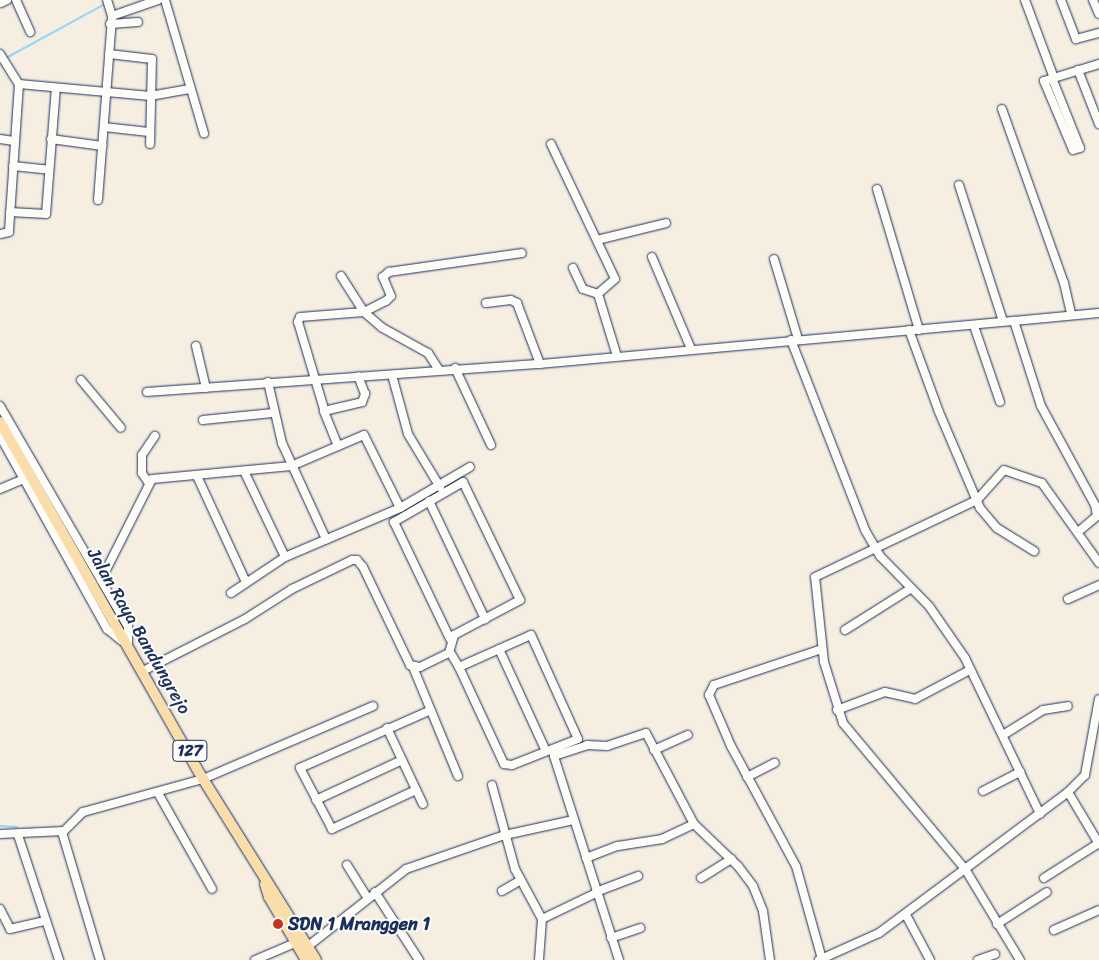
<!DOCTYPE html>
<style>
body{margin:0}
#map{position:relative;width:1099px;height:960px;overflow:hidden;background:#f5eee1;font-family:Sriracha,sans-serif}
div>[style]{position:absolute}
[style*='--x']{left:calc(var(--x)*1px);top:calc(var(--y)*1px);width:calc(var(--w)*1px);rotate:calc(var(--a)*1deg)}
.stream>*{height:2px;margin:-1px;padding:0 1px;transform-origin:1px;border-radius:1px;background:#93d8f4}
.roads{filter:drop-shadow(0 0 1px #1b2f5e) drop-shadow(0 0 1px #1b2f5e)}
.minor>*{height:8px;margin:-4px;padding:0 4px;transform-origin:4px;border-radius:4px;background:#fdfcf7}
.major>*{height:10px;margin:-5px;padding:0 5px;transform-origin:5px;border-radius:5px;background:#f9deab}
.dots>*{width:14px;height:14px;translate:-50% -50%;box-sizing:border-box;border:2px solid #fdfcf7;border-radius:50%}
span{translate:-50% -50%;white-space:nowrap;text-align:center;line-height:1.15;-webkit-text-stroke:4px #fdfcf7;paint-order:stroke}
.shield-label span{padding:1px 4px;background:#fdfcf7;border:1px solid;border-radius:4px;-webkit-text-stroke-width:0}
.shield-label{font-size:16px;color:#1b2f5e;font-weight:700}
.street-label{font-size:18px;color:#1b2f5e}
.poi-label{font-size:18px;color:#1b2f5e;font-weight:700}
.left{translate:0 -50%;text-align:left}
</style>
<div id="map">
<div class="stream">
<div style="--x:6;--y:58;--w:113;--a:-28.6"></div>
<div style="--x:0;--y:826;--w:17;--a:3"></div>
</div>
<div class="roads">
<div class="minor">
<div style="--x:16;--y:0;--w:35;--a:66"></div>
<div style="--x:165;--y:0;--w:139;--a:73.7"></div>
<div style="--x:1025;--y:0;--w:83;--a:69.6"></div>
<div style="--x:1061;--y:0;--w:42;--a:69"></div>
<div style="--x:1076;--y:39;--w:24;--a:-15"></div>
<div style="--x:1093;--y:0;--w:15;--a:67"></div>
<div style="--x:1;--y:3;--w:7;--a:-27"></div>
<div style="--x:112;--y:16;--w:49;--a:-19.2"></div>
<div style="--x:110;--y:24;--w:28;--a:-4"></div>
<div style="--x:0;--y:54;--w:36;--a:58"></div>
<div style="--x:19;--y:84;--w:148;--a:93.9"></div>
<div style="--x:9;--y:232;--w:9;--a:167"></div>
<div style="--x:109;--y:54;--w:43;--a:6.6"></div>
<div style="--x:152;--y:59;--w:85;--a:91.3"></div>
<div style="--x:1078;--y:70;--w:58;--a:68.7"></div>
<div style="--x:1052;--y:78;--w:75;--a:68.2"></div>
<div style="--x:1080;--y:148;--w:7;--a:164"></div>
<div style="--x:1073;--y:150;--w:75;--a:-112.8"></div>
<div style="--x:1044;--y:81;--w:58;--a:-17.2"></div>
<div style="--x:19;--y:84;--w:132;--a:5.2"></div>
<div style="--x:150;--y:96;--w:40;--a:-10"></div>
<div style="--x:1002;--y:109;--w:185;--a:70.4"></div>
<div style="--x:1064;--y:283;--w:32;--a:77"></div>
<div style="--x:104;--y:127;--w:45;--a:6.3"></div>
<div style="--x:0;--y:139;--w:14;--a:8"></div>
<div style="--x:51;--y:139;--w:52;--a:7.7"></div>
<div style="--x:551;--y:144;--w:149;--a:64.6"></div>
<div style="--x:615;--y:279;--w:23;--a:139"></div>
<div style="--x:598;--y:294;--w:65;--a:73"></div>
<div style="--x:13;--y:166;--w:36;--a:6"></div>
<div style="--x:959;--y:185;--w:143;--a:72.1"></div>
<div style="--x:877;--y:189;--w:147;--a:73.4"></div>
<div style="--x:98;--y:200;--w:185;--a:-85.6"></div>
<div style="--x:112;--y:16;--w:17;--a:-107"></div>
<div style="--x:10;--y:212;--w:36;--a:3"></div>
<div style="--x:46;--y:214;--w:126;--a:-85.5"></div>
<div style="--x:597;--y:240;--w:71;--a:-13.8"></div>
<div style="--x:652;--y:257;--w:100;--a:67"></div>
<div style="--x:774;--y:259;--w:84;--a:73.3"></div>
<div style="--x:573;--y:268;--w:23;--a:65"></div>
<div style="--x:583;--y:289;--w:16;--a:18"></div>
<div style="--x:341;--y:276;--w:43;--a:57.4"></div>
<div style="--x:364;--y:312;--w:23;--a:41"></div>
<div style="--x:381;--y:327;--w:54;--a:29"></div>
<div style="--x:428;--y:353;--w:20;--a:57"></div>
<div style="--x:486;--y:303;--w:25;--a:-7"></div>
<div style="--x:511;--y:300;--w:7;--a:27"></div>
<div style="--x:517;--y:303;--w:65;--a:69.3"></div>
<div style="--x:974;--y:326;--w:80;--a:71.1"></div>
<div style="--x:909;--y:330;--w:87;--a:69.9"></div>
<div style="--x:939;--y:412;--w:104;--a:66.9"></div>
<div style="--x:980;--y:508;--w:26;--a:50"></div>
<div style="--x:997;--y:528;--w:44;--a:31.9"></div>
<div style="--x:791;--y:340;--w:204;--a:68.7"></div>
<div style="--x:865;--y:530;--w:30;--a:60"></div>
<div style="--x:880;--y:556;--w:70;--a:45.6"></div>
<div style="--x:929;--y:606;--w:63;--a:55.3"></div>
<div style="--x:965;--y:658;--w:173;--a:64.3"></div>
<div style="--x:196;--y:346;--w:43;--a:76.6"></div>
<div style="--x:455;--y:368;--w:85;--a:64.9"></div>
<div style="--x:392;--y:375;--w:61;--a:74.8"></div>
<div style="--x:408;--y:434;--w:62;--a:58.9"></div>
<div style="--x:81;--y:380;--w:62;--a:50.2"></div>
<div style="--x:268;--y:382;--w:63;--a:77.1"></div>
<div style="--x:282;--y:443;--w:106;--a:65.4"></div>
<div style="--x:147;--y:392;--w:394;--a:-4.1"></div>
<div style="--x:540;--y:364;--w:476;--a:-5.2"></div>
<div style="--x:0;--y:406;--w:255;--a:59.9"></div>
<div style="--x:128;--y:627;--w:18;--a:90"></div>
<div style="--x:324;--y:409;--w:91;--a:-106.6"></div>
<div style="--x:298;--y:322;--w:5;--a:-68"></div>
<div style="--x:300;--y:317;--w:64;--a:-4.5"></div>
<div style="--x:364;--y:312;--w:25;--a:-27"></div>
<div style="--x:386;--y:301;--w:7;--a:-45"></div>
<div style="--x:391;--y:296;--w:21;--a:-113"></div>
<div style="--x:383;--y:277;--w:8;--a:-40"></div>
<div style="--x:389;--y:272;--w:134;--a:-8.1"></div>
<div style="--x:203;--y:420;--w:70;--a:-5.7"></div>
<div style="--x:0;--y:436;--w:221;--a:61"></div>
<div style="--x:107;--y:629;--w:19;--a:39"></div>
<div style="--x:338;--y:446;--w:38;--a:-112"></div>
<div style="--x:324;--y:411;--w:39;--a:-13"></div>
<div style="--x:362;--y:402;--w:9;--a:-69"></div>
<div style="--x:365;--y:394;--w:19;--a:-111"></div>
<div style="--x:244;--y:471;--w:95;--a:64.5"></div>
<div style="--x:197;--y:476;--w:117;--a:65.2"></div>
<div style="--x:148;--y:482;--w:11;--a:-124"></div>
<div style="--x:142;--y:473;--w:18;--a:-90"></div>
<div style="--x:142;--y:455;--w:23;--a:-56"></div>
<div style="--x:0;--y:489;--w:26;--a:-23"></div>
<div style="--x:429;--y:501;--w:131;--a:64.6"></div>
<div style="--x:400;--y:508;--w:81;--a:-30.4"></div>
<div style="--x:1078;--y:532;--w:25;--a:-40"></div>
<div style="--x:1097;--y:516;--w:11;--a:-100"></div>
<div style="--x:1095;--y:505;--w:113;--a:-118.6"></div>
<div style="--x:1041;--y:406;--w:89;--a:-107.6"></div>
<div style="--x:1014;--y:321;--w:85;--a:-5.4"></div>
<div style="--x:101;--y:580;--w:113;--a:-63.2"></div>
<div style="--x:152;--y:479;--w:140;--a:-5.3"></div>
<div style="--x:291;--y:466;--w:79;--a:-23"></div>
<div style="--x:364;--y:435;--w:81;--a:63.7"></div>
<div style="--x:400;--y:508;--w:125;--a:156.9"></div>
<div style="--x:285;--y:557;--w:65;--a:146.3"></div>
<div style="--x:1068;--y:599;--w:34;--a:-24"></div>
<div style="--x:845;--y:630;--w:77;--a:-32.2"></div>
<div style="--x:499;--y:649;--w:112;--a:65.3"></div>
<div style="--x:822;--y:649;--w:114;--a:161.6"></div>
<div style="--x:714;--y:685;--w:11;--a:117"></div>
<div style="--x:709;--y:695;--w:56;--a:66.7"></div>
<div style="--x:731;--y:746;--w:136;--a:61.6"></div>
<div style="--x:796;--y:866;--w:97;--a:74.4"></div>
<div style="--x:450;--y:652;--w:17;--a:59"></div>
<div style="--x:459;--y:667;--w:79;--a:-24"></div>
<div style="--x:531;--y:635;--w:114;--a:65.7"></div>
<div style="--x:578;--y:739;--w:71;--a:158.5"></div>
<div style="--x:512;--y:765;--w:8;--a:-173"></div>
<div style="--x:504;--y:764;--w:107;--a:-114.9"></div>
<div style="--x:413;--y:667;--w:118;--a:67.6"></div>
<div style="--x:143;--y:671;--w:114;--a:-27"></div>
<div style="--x:245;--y:619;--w:56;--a:-32.6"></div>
<div style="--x:292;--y:589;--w:67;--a:-25.8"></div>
<div style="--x:352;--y:560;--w:5;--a:0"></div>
<div style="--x:357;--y:560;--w:9;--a:49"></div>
<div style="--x:363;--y:567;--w:109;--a:64.4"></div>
<div style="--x:410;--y:665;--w:10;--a:11"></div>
<div style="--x:420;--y:667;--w:32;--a:-26"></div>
<div style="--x:449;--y:653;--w:19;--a:-74"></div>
<div style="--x:454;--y:635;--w:75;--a:-27.9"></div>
<div style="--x:520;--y:600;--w:131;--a:-115.8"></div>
<div style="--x:463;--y:482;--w:80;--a:149.9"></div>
<div style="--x:394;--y:522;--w:130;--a:64.4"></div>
<div style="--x:837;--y:710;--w:51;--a:-20.6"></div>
<div style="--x:885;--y:692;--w:31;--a:13"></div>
<div style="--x:915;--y:699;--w:62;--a:-27.8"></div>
<div style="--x:387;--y:728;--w:84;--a:64.7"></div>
<div style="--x:1003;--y:735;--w:47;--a:-32"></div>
<div style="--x:1043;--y:710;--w:25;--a:-9"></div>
<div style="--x:654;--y:750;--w:37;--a:-24"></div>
<div style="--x:747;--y:777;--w:31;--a:-27"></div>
<div style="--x:492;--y:785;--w:87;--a:74.7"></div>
<div style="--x:515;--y:869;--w:57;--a:61.6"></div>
<div style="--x:542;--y:919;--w:41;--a:94.2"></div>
<div style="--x:416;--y:790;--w:93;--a:155.1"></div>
<div style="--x:332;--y:829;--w:69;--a:-117.7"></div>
<div style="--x:300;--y:768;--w:143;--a:-23.9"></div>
<div style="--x:983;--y:791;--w:42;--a:-27.2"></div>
<div style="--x:1068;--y:792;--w:61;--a:59.2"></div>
<div style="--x:158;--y:793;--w:110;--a:60.6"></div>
<div style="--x:316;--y:800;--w:95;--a:-24.9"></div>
<div style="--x:62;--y:832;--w:134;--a:73.5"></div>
<div style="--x:0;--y:834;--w:64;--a:-2.7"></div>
<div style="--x:64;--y:831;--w:27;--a:-45"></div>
<div style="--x:83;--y:812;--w:124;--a:-15.4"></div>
<div style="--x:203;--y:779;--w:185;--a:-23.2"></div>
<div style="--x:18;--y:835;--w:132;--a:71.8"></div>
<div style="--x:586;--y:858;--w:34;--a:-21"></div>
<div style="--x:618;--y:846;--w:45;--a:-9"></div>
<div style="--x:662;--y:839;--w:35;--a:-25"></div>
<div style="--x:347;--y:865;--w:39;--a:58"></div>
<div style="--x:701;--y:878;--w:36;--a:-32"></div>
<div style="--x:1044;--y:878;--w:65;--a:-32.5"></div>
<div style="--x:502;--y:891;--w:22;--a:-30"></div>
<div style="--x:375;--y:892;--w:81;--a:57.1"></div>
<div style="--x:596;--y:892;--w:45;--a:-20.9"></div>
<div style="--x:0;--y:909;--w:22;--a:63"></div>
<div style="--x:10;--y:929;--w:37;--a:-13"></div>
<div style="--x:906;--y:915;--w:51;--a:61.9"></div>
<div style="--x:542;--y:919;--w:60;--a:-25.7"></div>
<div style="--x:997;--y:924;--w:59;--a:-32.6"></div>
<div style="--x:1054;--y:930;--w:49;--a:-24"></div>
<div style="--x:611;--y:938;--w:31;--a:-19"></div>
<div style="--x:307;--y:947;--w:126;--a:-38.2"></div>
<div style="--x:406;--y:869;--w:105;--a:-19"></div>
<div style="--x:505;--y:835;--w:70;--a:-12.4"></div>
<div style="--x:255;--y:960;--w:43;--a:-23"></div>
<div style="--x:619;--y:960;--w:214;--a:-107.7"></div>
<div style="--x:554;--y:756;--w:35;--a:-18"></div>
<div style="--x:587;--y:745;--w:20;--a:3"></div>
<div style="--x:607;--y:746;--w:41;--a:-18.4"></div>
<div style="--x:646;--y:733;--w:103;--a:62.2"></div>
<div style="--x:694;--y:824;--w:61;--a:43.7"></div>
<div style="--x:738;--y:866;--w:25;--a:53"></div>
<div style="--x:753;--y:886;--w:27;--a:68"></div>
<div style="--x:763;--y:911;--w:49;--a:81.9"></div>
<div style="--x:819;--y:960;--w:66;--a:-24.2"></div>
<div style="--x:879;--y:933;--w:236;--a:-36.7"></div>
<div style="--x:1068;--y:792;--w:24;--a:-45"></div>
<div style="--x:1085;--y:775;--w:77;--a:-79.6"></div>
<div style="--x:978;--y:960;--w:18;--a:-19"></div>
<div style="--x:1020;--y:960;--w:106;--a:-121.1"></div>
<div style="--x:965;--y:869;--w:190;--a:-129.9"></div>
<div style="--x:843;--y:723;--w:64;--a:-107.3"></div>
<div style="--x:824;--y:662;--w:85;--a:-96"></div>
<div style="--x:815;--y:577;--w:179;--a:-25.4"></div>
<div style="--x:977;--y:500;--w:40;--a:-48"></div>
<div style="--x:1004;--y:470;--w:40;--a:18.9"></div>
<div style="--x:1042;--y:483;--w:98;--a:54.5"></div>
</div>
<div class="major">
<div style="--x:0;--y:422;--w:411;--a:60.4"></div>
<div style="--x:203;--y:779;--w:213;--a:58"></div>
<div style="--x:265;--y:884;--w:14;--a:73"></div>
<div style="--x:269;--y:897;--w:73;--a:59.6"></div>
</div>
</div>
<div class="dots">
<div style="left:278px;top:924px;background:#c8321e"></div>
</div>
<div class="shield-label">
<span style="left:190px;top:751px">127</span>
</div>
<div class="street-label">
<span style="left:139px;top:631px;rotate:60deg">Jalan Raya Bandungrejo</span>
</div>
<div class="poi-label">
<span class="left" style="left:288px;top:924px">SDN 1 Mranggen 1</span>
</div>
</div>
